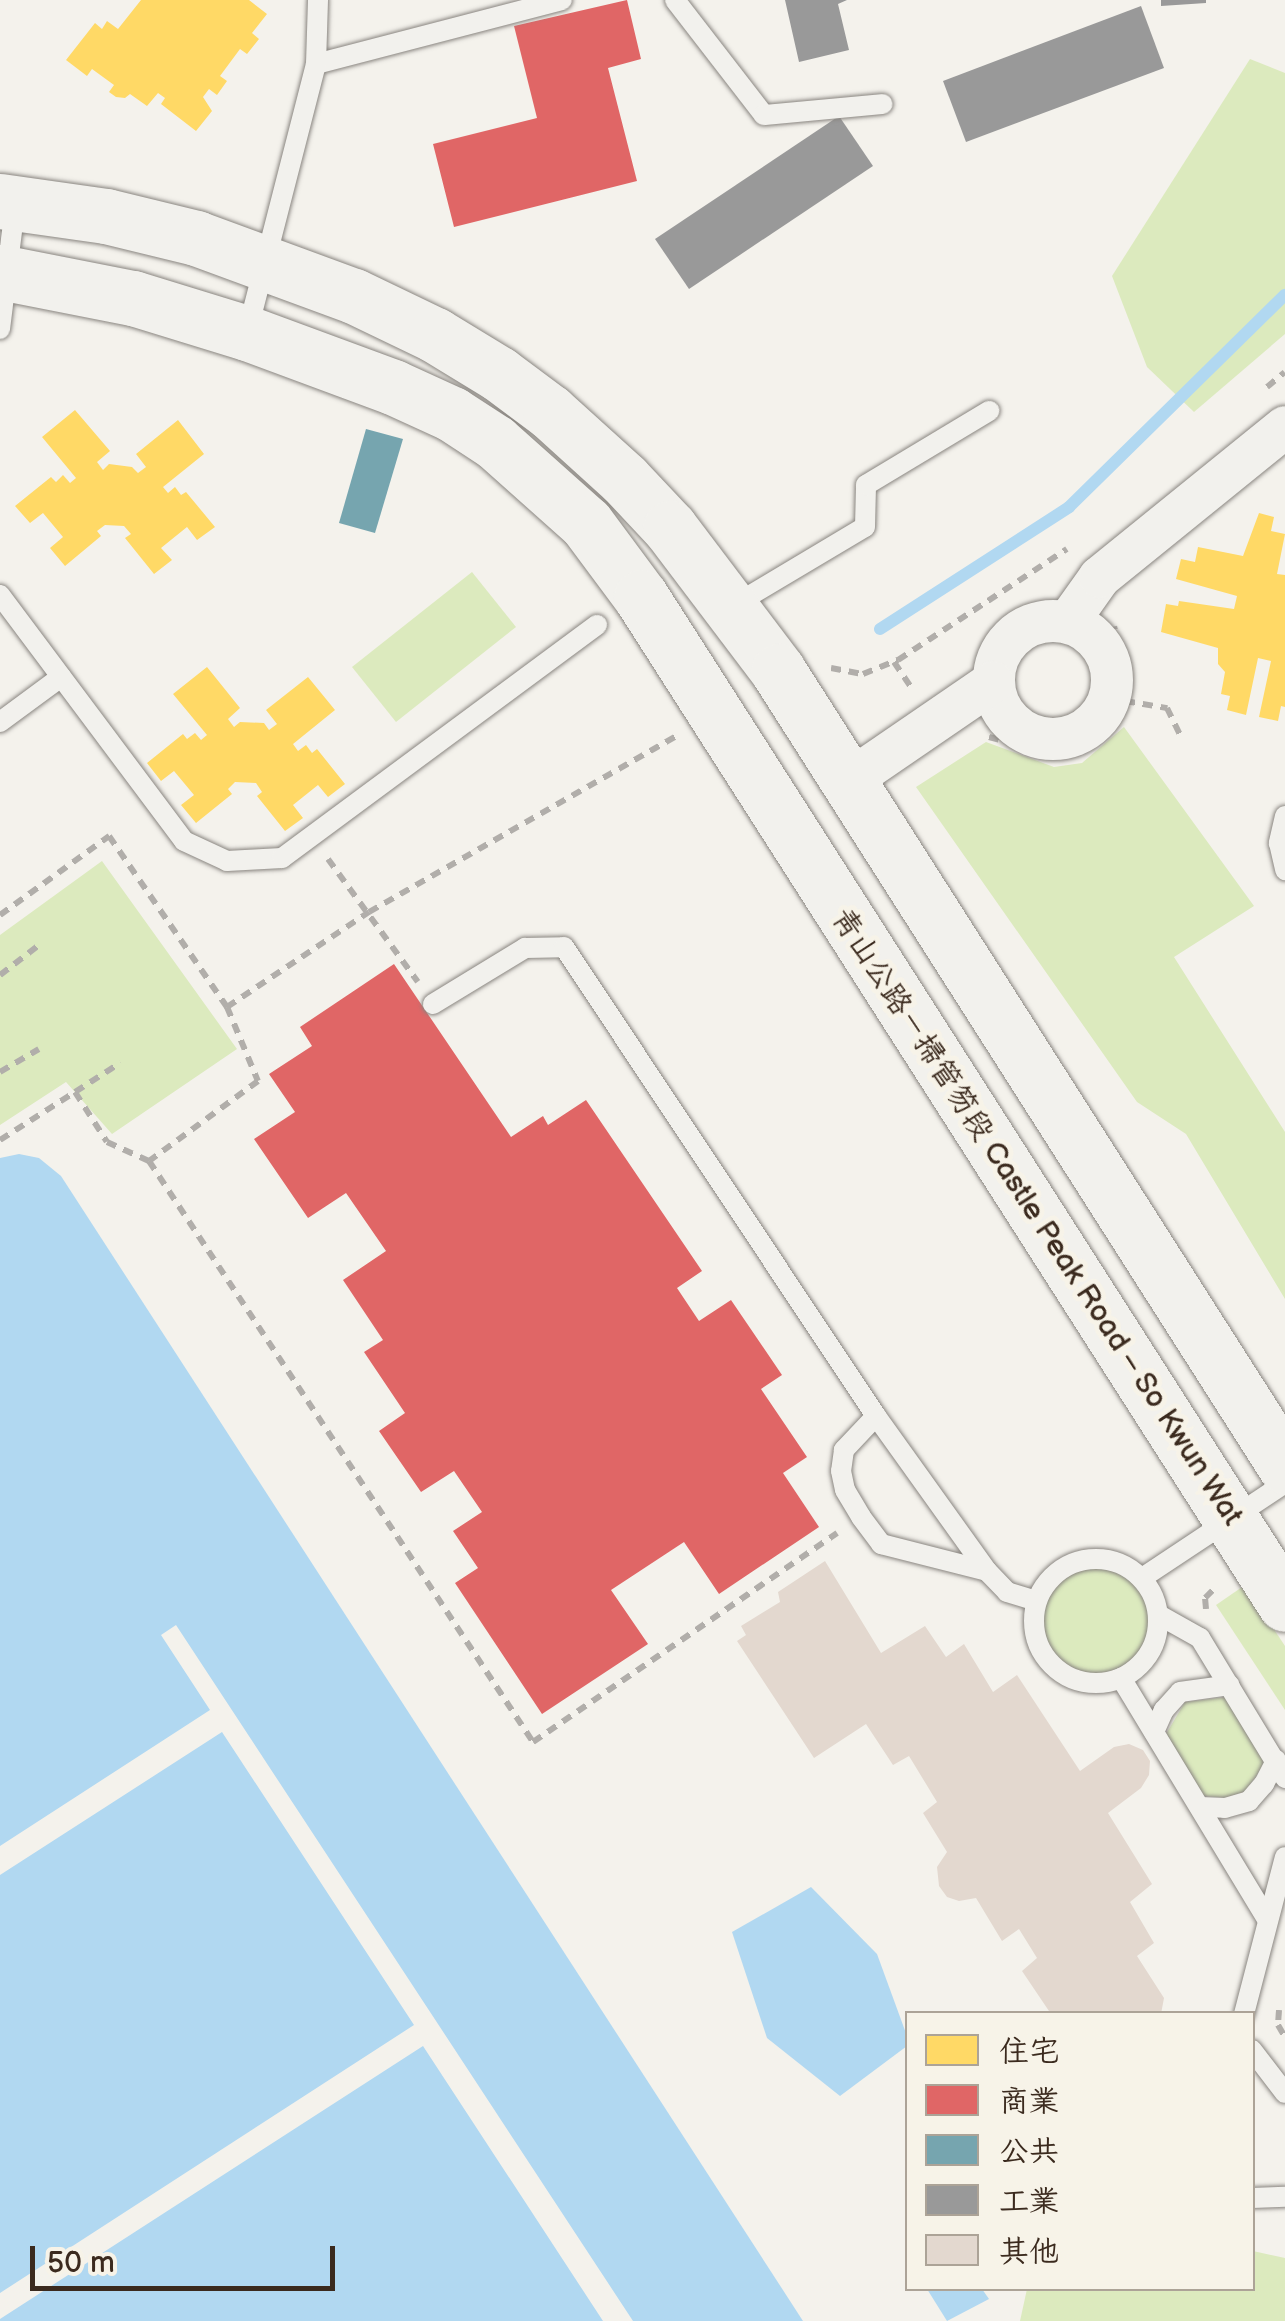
<!DOCTYPE html>
<meta charset="utf-8">
<style>
body{margin:0}
#map{position:relative;width:1285px;height:2321px;overflow:hidden;background:#f4f2ec;font-family:"Balsamiq Sans","LXGW WenKai TC",sans-serif}
div>[style]{position:absolute}
[style*='--x']{left:calc(var(--x)*1px);top:calc(var(--y)*1px);width:calc(var(--w)*1px);rotate:calc(var(--a)*1deg)}
.green>*{inset:0;background:#dceabe}
.round{border-radius:50%}
.water>*{inset:0;background:#b1d8f1}
.pier>*{inset:0;background:#f4f2ec}
.homes>*{inset:0;background:#ffd966}
.shops>*{inset:0;background:#e06666}
.public>*{inset:0;background:#76a5af}
.industry>*{inset:0;background:#999}
.stream>*{height:12px;margin:-6px;padding:0 6px;transform-origin:6px;border-radius:6px;background:#b1d8f1}
.building>*{inset:0;background:#e3d8cf}
.path>*{height:6px;margin-top:-3px;transform-origin:0;background:repeating-linear-gradient(90deg,#b1aeaa 0 10px,transparent 0 18px)}
.roads{filter:drop-shadow(0 0 2px #898580) drop-shadow(0 0 2px #898580)}
.lane>*{height:20px;margin:-10px;padding:0 10px;transform-origin:10px;border-radius:10px;background:#f2f1ed}
.lane>.ring{margin:-10px;padding:0;box-sizing:content-box;background:none;border:20px solid #f2f1ed;border-radius:50%}
.street>*{height:42px;margin:-21px;padding:0 21px;transform-origin:21px;border-radius:21px;background:#f2f1ed}
.street>.ring{margin:-21px;padding:0;box-sizing:content-box;background:none;border:42px solid #f2f1ed;border-radius:50%}
.primary>*{height:55px;margin:-27.5px;padding:0 27.5px;transform-origin:27.5px;border-radius:27.5px;background:#f2f1ed}
span{translate:-50% -50%;white-space:nowrap;text-align:center;line-height:1.15;-webkit-text-stroke:10px #f7f3e8;paint-order:stroke}
.street-label{font-size:30px;color:#3b2a1e}
.legend{position:absolute;left:905px;top:2011px;width:350px;height:280px;box-sizing:border-box;background:#f7f3e8;border:2px solid #aca397;margin:0;padding:12px 18px;list-style:none;font-size:30px;color:#3b2a1e}
.legend li{display:flex;align-items:center;gap:20px;height:50px}
.legend b{width:50px;border:2px solid #aca397}
.scale{position:absolute;left:30px;top:2246px;width:305px;height:45px;box-sizing:border-box;border:5px solid #3b2a1e;border-top:0;padding-left:12px;font-size:30px;line-height:35px;white-space:nowrap;color:#3b2a1e;-webkit-text-stroke:8px #f7f3e8;paint-order:stroke}
</style>
<div id="map">
<div class="green">
<div style="clip-path:polygon(1250px 59px,1285px 73px,1285px 334px,1194px 412px,1147px 367px,1112px 276px)"></div>
<div style="clip-path:polygon(472px 572px,516px 627px,396px 722px,352px 667px)"></div>
<div style="clip-path:polygon(1124px 727px,1254px 906px,1174px 957px,1285px 1132px,1285px 1299px,1186px 1134px,1137px 1102px,916px 787px,986px 742px,1054px 767px,1082px 763px)"></div>
<div style="clip-path:polygon(102px 861px,237px 1049px,112px 1134px,66px 1082px,0 1125px,0 935px)"></div>
<div class="round" style="left:1042px;top:1567px;width:108px;height:108px"></div>
<div style="clip-path:polygon(1245px 1585px,1285px 1646px,1285px 1710px,1216px 1605px)"></div>
<div style="clip-path:polygon(1227px 1697px,1267px 1760px,1245px 1792px,1226px 1798px,1204px 1796px,1166px 1734px,1185px 1702px)"></div>
<div style="clip-path:polygon(1253px 2251px,1285px 2258px,1285px 2321px,1020px 2321px,1027px 2289px,1252px 2288px)"></div>
</div>
<div class="water">
<div style="clip-path:polygon(19px 1154px,39px 1158px,61px 1176px,803px 2321px,0 2321px,0 1158px)"></div>
<div style="clip-path:polygon(811px 1887px,877px 1954px,907px 2036px,907px 2046px,840px 2096px,767px 2038px,732px 1932px)"></div>
<div style="clip-path:polygon(927px 2289px,982px 2289px,989px 2299px,947px 2321px)"></div>
</div>
<div class="pier">
<div style="clip-path:polygon(176px 1625px,633px 2321px,603px 2321px,423px 2046px,0 2319px,0 2293px,414px 2025px,222px 1732px,0 1875px,0 1846px,210px 1710px,161px 1635px)"></div>
</div>
<div class="homes">
<div style="clip-path:polygon(141px 0,249px 0,267px 14px,252px 33px,259px 39px,247px 54px,240px 49px,220px 76px,227px 81px,217px 95px,209px 89px,203px 97px,212px 111px,196px 131px,161px 104px,165px 98px,158px 93px,147px 106px,130px 94px,125px 98px,116px 97px,109px 92px,114px 85px,92px 69px,87px 76px,66px 60px,95px 23px,102px 29px,107px 21px,118px 29px)"></div>
<div style="clip-path:polygon(75px 410px,110px 451px,97px 462px,103px 470px,109px 464px,132px 467px,138px 473px,146px 467px,136px 454px,178px 420px,204px 454px,163px 487px,168px 493px,175px 487px,181px 495px,186px 492px,215px 527px,197px 540px,187px 527px,161px 548px,172px 560px,154px 574px,125px 538px,131px 534px,124px 526px,105px 525px,97px 531px,101px 536px,65px 566px,50px 548px,63px 537px,43px 513px,30px 523px,15px 506px,51px 477px,56px 482px,63px 475px,70px 483px,76px 478px,42px 437px)"></div>
<div style="clip-path:polygon(1259px 513px,1274px 517px,1271px 531px,1285px 534px,1277px 574px,1285px 575px,1285px 707px,1281px 706px,1278px 721px,1259px 717px,1271px 661px,1258px 658px,1246px 715px,1227px 710px,1230px 696px,1221px 694px,1225px 672px,1218px 664px,1218px 648px,1161px 632px,1166px 604px,1178px 606px,1179px 601px,1234px 609px,1237px 596px,1176px 579px,1181px 559px,1195px 562px,1198px 547px,1243px 556px)"></div>
<div style="clip-path:polygon(207px 667px,240px 708px,228px 719px,234px 727px,240px 722px,264px 723px,269px 730px,277px 724px,266px 710px,308px 677px,335px 710px,293px 744px,298px 751px,306px 745px,312px 753px,317px 749px,345px 784px,328px 797px,318px 785px,293px 805px,303px 818px,285px 831px,257px 796px,262px 792px,256px 783px,235px 782px,228px 789px,232px 794px,196px 823px,181px 805px,194px 795px,174px 771px,161px 781px,147px 763px,183px 734px,187px 739px,195px 733px,201px 740px,207px 735px,173px 694px)"></div>
</div>
<div class="shops">
<div style="clip-path:polygon(627px 0,641px 59px,608px 68px,637px 181px,454px 227px,433px 144px,537px 118px,514px 26px)"></div>
<div style="clip-path:polygon(394px 964px,511px 1137px,543px 1116px,548px 1125px,586px 1100px,702px 1271px,677px 1288px,699px 1321px,731px 1300px,782px 1375px,761px 1389px,807px 1457px,783px 1473px,819px 1527px,719px 1594px,684px 1542px,611px 1590px,648px 1644px,542px 1714px,455px 1583px,478px 1568px,453px 1531px,482px 1512px,454px 1471px,421px 1492px,379px 1431px,405px 1413px,364px 1352px,383px 1340px,343px 1280px,386px 1251px,346px 1193px,308px 1218px,254px 1139px,295px 1112px,269px 1074px,312px 1046px,300px 1027px)"></div>
</div>
<div class="public">
<div style="clip-path:polygon(366px 429px,403px 439px,375px 533px,339px 523px)"></div>
</div>
<div class="industry">
<div style="clip-path:polygon(785px 0,847px 0,838px 4px,849px 50px,799px 62px)"></div>
<div style="clip-path:polygon(1161px 0,1206px 0,1206px 3px,1161px 6px)"></div>
<div style="clip-path:polygon(1141px 6px,1164px 68px,966px 142px,943px 81px)"></div>
<div style="clip-path:polygon(839px 116px,873px 166px,689px 289px,655px 239px)"></div>
</div>
<div class="stream">
<div style="--x:880;--y:629;--w:225;--a:-32.8"></div>
<div style="--x:1069;--y:507;--w:303;--a:-44.5"></div>
</div>
<div class="building">
<div style="clip-path:polygon(825px 1561px,881px 1653px,925px 1626px,946px 1657px,964px 1644px,993px 1692px,1017px 1675px,1080px 1771px,1114px 1747px,1129px 1744px,1143px 1750px,1150px 1761px,1149px 1775px,1141px 1788px,1108px 1813px,1152px 1884px,1130px 1902px,1154px 1943px,1137px 1956px,1164px 1998px,1161px 2014px,1051px 2014px,1022px 1971px,1037px 1958px,1019px 1929px,1002px 1941px,976px 1898px,959px 1901px,947px 1897px,939px 1886px,937px 1867px,947px 1852px,923px 1813px,937px 1802px,909px 1756px,893px 1765px,866px 1724px,814px 1758px,737px 1641px,746px 1635px,741px 1626px,780px 1602px,778px 1592px)"></div>
</div>
<div class="path">
<div style="--x:1267;--y:387;--w:23;--a:-40"></div>
<div style="--x:894;--y:662;--w:34;--a:56"></div>
<div style="--x:831;--y:668;--w:33;--a:11"></div>
<div style="--x:863;--y:674;--w:38;--a:-22"></div>
<div style="--x:898;--y:660;--w:202;--a:-33.3"></div>
<div style="--x:1125;--y:701;--w:43;--a:9.5"></div>
<div style="--x:1167;--y:708;--w:30;--a:64"></div>
<div style="--x:989;--y:737;--w:59;--a:14.7"></div>
<div style="--x:1046;--y:752;--w:38;--a:-6"></div>
<div style="--x:1084;--y:748;--w:20;--a:-33"></div>
<div style="--x:1101;--y:737;--w:43;--a:-56.3"></div>
<div style="--x:1125;--y:701;--w:19;--a:-84"></div>
<div style="--x:1127;--y:682;--w:57;--a:-103.1"></div>
<div style="--x:328;--y:859;--w:152;--a:53.8"></div>
<div style="--x:0;--y:915;--w:135;--a:-35.9"></div>
<div style="--x:109;--y:836;--w:208;--a:55.4"></div>
<div style="--x:227;--y:1007;--w:80;--a:67.3"></div>
<div style="--x:258;--y:1081;--w:135;--a:143.7"></div>
<div style="--x:149;--y:1161;--w:696;--a:56.54"></div>
<div style="--x:533;--y:1742;--w:369;--a:-34.5"></div>
<div style="--x:0;--y:975;--w:49;--a:-37.6"></div>
<div style="--x:227;--y:1007;--w:171;--a:-33.8"></div>
<div style="--x:369;--y:912;--w:353;--a:-29.8"></div>
<div style="--x:0;--y:1072;--w:45;--a:-30.5"></div>
<div style="--x:75;--y:1092;--w:54;--a:-32.8"></div>
<div style="--x:0;--y:1140;--w:89;--a:-32.6"></div>
<div style="--x:75;--y:1092;--w:59;--a:57.4"></div>
<div style="--x:107;--y:1142;--w:46;--a:24.3"></div>
<div style="--x:1206;--y:1609;--w:11;--a:-95"></div>
<div style="--x:1205;--y:1598;--w:17;--a:-45"></div>
<div style="--x:1279;--y:2010;--w:15;--a:94"></div>
<div style="--x:1278;--y:2025;--w:14;--a:60"></div>
</div>
<div class="roads">
<div class="lane">
<div style="--x:675;--y:0;--w:145;--a:52.3"></div>
<div style="--x:764;--y:115;--w:119;--a:-5.3"></div>
<div style="--x:316;--y:64;--w:254;--a:-14.6"></div>
<div style="--x:0;--y:329;--w:123;--a:-83"></div>
<div style="--x:248;--y:329;--w:274;--a:-75.6"></div>
<div style="--x:316;--y:64;--w:64;--a:-88.2"></div>
<div style="--x:0;--y:595;--w:307;--a:53.2"></div>
<div style="--x:184;--y:841;--w:47;--a:24.9"></div>
<div style="--x:227;--y:861;--w:55;--a:-3.1"></div>
<div style="--x:282;--y:858;--w:392;--a:-36.5"></div>
<div style="--x:734;--y:605;--w:152;--a:-30.8"></div>
<div style="--x:865;--y:527;--w:42;--a:-88.6"></div>
<div style="--x:866;--y:485;--w:144;--a:-31"></div>
<div style="--x:0;--y:722;--w:76;--a:-36.4"></div>
<div style="--x:1285;--y:816;--w:28;--a:103"></div>
<div style="--x:1279;--y:843;--w:28;--a:77"></div>
<div style="--x:433;--y:1004;--w:108;--a:-31.3"></div>
<div style="--x:525;--y:948;--w:39;--a:-1"></div>
<div style="--x:564;--y:947;--w:563;--a:56.37"></div>
<div style="--x:876;--y:1416;--w:191;--a:54.4"></div>
<div style="--x:987;--y:1571;--w:29;--a:46"></div>
<div style="--x:1007;--y:1592;--w:30;--a:17"></div>
<div style="--x:876;--y:1416;--w:47;--a:133.3"></div>
<div style="--x:844;--y:1450;--w:21;--a:98"></div>
<div style="--x:841;--y:1471;--w:19;--a:78"></div>
<div style="--x:845;--y:1490;--w:31;--a:59"></div>
<div style="--x:861;--y:1517;--w:34;--a:53"></div>
<div style="--x:881;--y:1544;--w:109;--a:14.3"></div>
<div class="ring" style="left:1034px;top:1559px;width:104px;height:104px"></div>
<div style="--x:1142;--y:1578;--w:172;--a:-33.6"></div>
<div style="--x:1159;--y:1615;--w:47;--a:29.3"></div>
<div style="--x:1200;--y:1638;--w:164;--a:58.7"></div>
<div style="--x:1121;--y:1678;--w:280;--a:58.8"></div>
<div style="--x:1154;--y:1732;--w:24;--a:-66"></div>
<div style="--x:1164;--y:1710;--w:24;--a:-48"></div>
<div style="--x:1180;--y:1692;--w:50;--a:-8"></div>
<div style="--x:1200;--y:1807;--w:25;--a:2"></div>
<div style="--x:1225;--y:1808;--w:25;--a:-16"></div>
<div style="--x:1249;--y:1801;--w:23;--a:-49"></div>
<div style="--x:1264;--y:1784;--w:27;--a:-63"></div>
<div style="--x:1244;--y:2014;--w:162;--a:-75.4"></div>
<div style="--x:1252;--y:2050;--w:54;--a:52.5"></div>
<div style="--x:1252;--y:2198;--w:33;--a:-2"></div>
</div>
<div class="street">
<div class="ring" style="left:994px;top:621px;width:76px;height:76px"></div>
<div style="--x:1068;--y:622;--w:55;--a:-54.6"></div>
<div style="--x:1100;--y:577;--w:238;--a:-39"></div>
<div style="--x:850;--y:780;--w:173;--a:-34.4"></div>
</div>
<div class="primary">
<div style="--x:0;--y:201;--w:107;--a:8.1"></div>
<div style="--x:106;--y:216;--w:93;--a:13.7"></div>
<div style="--x:196;--y:238;--w:168;--a:20.2"></div>
<div style="--x:354;--y:296;--w:90;--a:25.7"></div>
<div style="--x:435;--y:335;--w:75;--a:31.4"></div>
<div style="--x:499;--y:374;--w:64;--a:36.7"></div>
<div style="--x:550;--y:412;--w:100;--a:42.2"></div>
<div style="--x:624;--y:479;--w:67;--a:46.8"></div>
<div style="--x:670;--y:528;--w:179;--a:52.9"></div>
<div style="--x:778;--y:671;--w:943;--a:57.47"></div>
<div style="--x:0;--y:272;--w:136;--a:11.1"></div>
<div style="--x:133;--y:298;--w:119;--a:17.1"></div>
<div style="--x:247;--y:333;--w:156;--a:20.3"></div>
<div style="--x:393;--y:387;--w:65;--a:24.6"></div>
<div style="--x:452;--y:414;--w:51;--a:33.1"></div>
<div style="--x:495;--y:442;--w:122;--a:41.7"></div>
<div style="--x:586;--y:523;--w:92;--a:53.4"></div>
<div style="--x:641;--y:597;--w:1195;--a:57.4"></div>
</div>
</div>
<div class="street-label">
<span style="left:1037px;top:1217px;rotate:57deg">青山公路－掃管笏段 Castle Peak Road – So Kwun Wat</span>
</div>
<ul class="legend">
<li><b style="height:28px;background:#ffd966"></b>住宅</li>
<li><b style="height:28px;background:#e06666"></b>商業</li>
<li><b style="height:28px;background:#76a5af"></b>公共</li>
<li><b style="height:28px;background:#999"></b>工業</li>
<li><b style="height:28px;background:#e3d8cf"></b>其他</li>
</ul>
<div class="scale">50 m</div>
</div>
